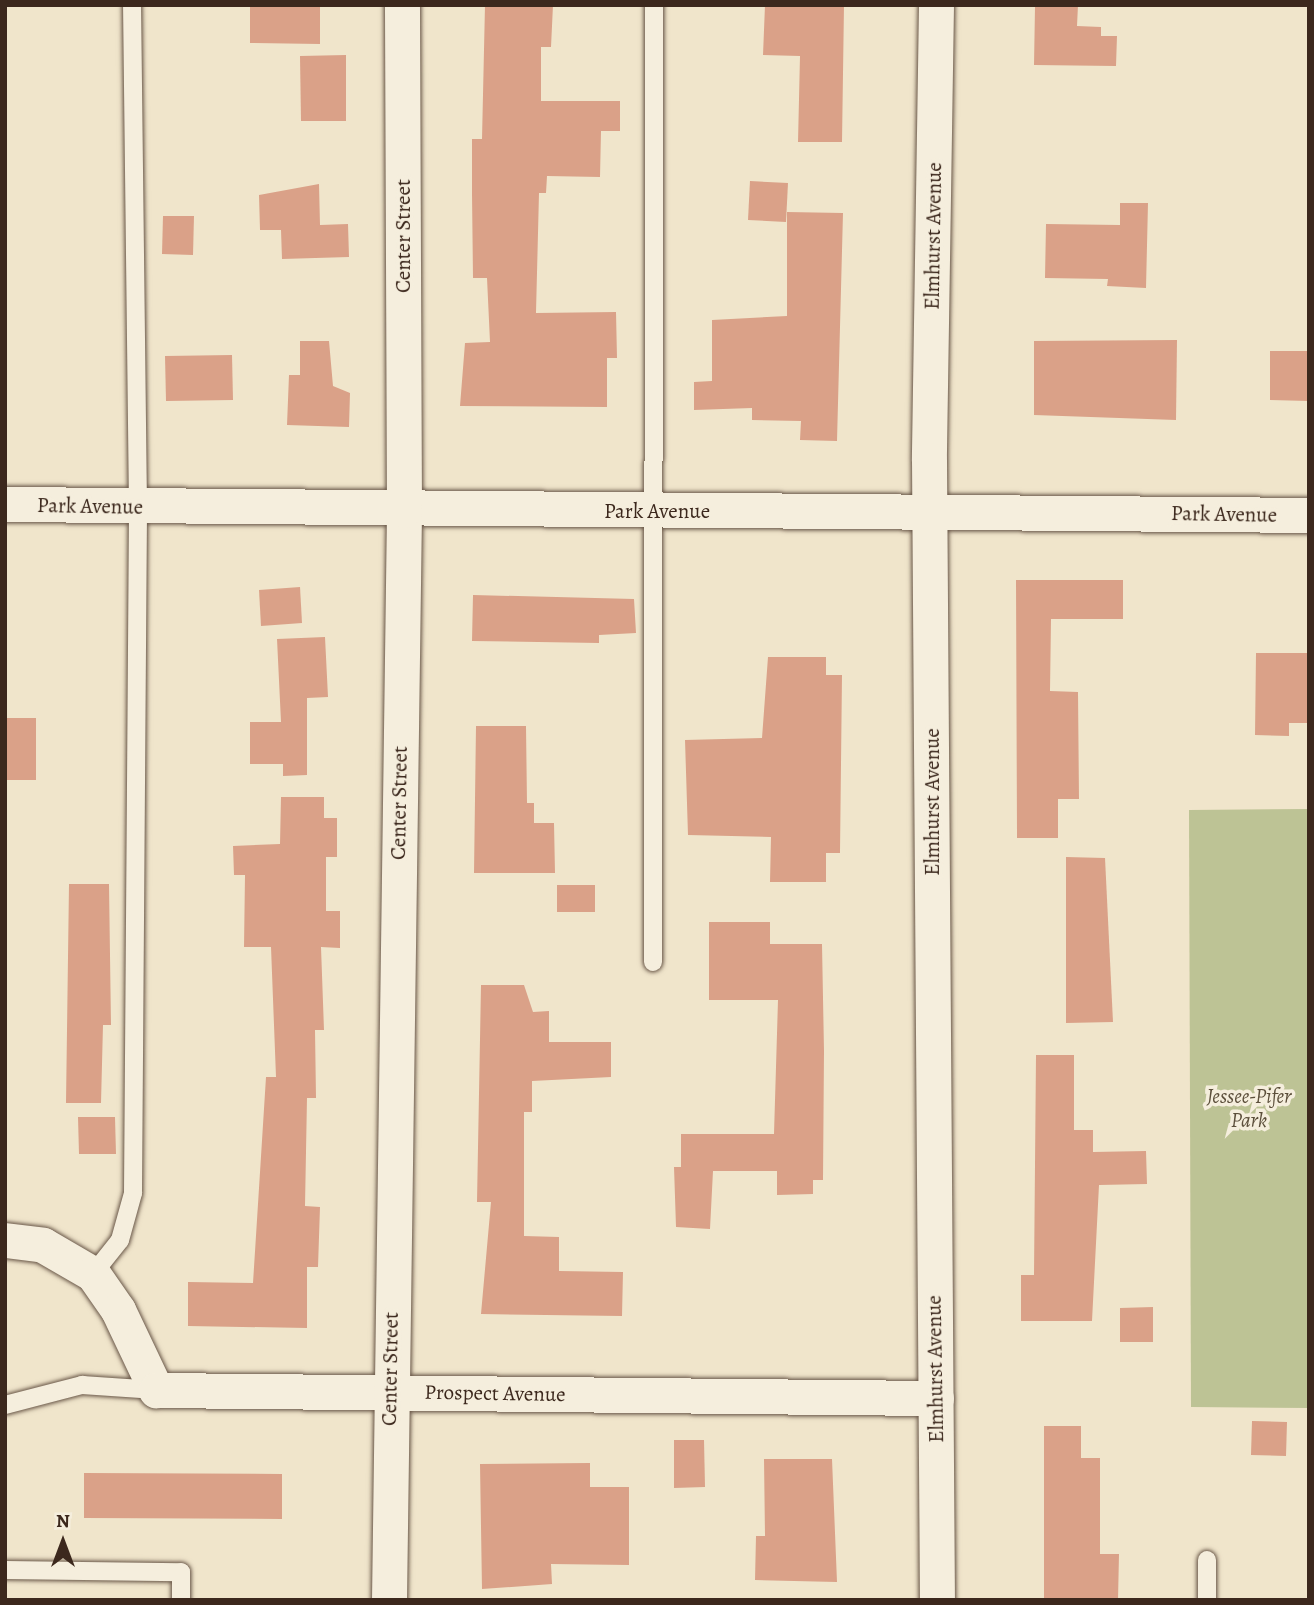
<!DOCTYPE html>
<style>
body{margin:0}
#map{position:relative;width:1314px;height:1605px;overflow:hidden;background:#f0e5cb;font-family:Alegreya,serif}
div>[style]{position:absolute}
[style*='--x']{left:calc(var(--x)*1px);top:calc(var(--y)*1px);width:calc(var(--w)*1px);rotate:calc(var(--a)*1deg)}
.green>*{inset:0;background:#bdc395}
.building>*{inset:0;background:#daa188}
.roads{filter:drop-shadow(0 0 2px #695748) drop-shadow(0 0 2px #695748)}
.service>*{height:18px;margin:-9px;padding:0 9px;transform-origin:9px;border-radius:9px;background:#f5eedd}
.minor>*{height:35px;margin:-17.5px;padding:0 17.5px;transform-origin:17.5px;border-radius:17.5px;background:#f5eedd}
span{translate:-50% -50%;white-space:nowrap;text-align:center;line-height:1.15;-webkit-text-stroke:7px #f5eedd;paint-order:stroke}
.street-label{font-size:21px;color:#3c281d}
.park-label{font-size:21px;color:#5c4f3b;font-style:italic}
.frame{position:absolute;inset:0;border:7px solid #3c281d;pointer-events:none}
.north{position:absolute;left:28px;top:1507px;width:70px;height:70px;-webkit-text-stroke:5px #f5eedd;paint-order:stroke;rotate:0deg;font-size:19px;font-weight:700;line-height:28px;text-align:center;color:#3c281d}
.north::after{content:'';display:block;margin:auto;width:24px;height:32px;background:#3c281d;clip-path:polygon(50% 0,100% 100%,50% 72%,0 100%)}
</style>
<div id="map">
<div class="green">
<div style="clip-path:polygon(1309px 809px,1309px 1408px,1191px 1407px,1189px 810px)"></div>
</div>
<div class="building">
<div style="clip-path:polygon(250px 5px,320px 5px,320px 44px,250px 43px)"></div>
<div style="clip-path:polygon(485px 5px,553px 5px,551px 47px,541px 47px,541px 101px,620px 101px,620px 131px,601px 131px,600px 177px,547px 176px,546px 193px,539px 193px,536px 313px,616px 312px,617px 358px,607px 358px,607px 407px,460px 406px,465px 343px,490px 342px,487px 278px,473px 278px,472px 194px,472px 139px,482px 139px)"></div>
<div style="clip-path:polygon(765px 5px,844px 5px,842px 142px,798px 142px,800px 56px,763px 55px)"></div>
<div style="clip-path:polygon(1078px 5px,1077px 26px,1101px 27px,1101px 36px,1117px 36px,1116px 66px,1034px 65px,1035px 7px)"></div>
<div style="clip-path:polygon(346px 55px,346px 121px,301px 121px,300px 56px)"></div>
<div style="clip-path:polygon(750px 181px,788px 183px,786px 222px,748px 220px)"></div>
<div style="clip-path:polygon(319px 184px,320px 225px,348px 224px,349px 257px,282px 259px,281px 230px,260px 230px,259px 195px)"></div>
<div style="clip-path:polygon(1120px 203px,1148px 203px,1146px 288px,1107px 286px,1108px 279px,1045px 278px,1046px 224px,1120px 225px)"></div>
<div style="clip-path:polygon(787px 212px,843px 213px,837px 441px,800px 440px,801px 421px,752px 420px,752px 408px,694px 410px,694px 382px,712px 381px,712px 320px,787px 316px)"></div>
<div style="clip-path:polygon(163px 216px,194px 216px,193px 255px,162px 254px)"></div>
<div style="clip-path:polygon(1177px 340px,1176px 420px,1034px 415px,1034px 341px)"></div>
<div style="clip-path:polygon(300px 341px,329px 341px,333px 386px,350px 393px,349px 427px,287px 425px,289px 375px,300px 375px)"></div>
<div style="clip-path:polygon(1270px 351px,1307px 351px,1309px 401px,1270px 400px)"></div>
<div style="clip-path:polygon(232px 355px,233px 400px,166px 401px,165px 356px)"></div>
<div style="clip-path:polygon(1016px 580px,1123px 580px,1123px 619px,1051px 619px,1050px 691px,1078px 692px,1079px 799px,1058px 799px,1058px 838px,1017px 838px)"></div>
<div style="clip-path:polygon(300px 587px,302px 623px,261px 626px,259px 590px)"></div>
<div style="clip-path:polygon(473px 595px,634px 599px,636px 633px,599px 635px,599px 643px,472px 641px)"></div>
<div style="clip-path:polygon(325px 637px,328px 697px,307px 698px,307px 775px,283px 776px,283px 764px,250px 764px,250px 722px,281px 722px,277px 639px)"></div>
<div style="clip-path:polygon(1256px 653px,1309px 653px,1309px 723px,1289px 723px,1289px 736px,1255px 735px)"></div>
<div style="clip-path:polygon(768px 657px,826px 657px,826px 675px,842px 675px,840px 853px,826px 853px,826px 882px,770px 882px,771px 837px,688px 835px,685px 740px,762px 738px)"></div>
<div style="clip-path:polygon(5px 718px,36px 718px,36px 780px,5px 780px)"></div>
<div style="clip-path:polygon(476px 726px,526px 726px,527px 803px,534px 803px,534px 823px,554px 823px,555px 873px,474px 873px)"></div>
<div style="clip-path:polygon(281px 797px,324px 797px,324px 818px,337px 818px,337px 857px,326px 857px,326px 911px,340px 911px,340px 948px,321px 947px,324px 1030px,315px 1030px,316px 1098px,307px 1098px,305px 1206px,320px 1207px,318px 1267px,307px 1267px,307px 1328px,188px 1326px,188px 1282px,253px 1283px,266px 1077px,276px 1077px,271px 947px,244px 947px,245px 875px,234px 875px,233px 846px,280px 844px)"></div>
<div style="clip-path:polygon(1066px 857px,1105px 858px,1113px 1022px,1066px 1023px)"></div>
<div style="clip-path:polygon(69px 884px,109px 884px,111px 1025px,103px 1025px,101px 1103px,66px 1103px)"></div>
<div style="clip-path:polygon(557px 885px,595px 885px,595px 912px,557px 912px)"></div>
<div style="clip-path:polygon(709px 922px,770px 922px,770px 944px,822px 944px,824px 1051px,823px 1180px,813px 1180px,813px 1194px,777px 1195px,777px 1171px,713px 1171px,710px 1229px,676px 1227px,674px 1167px,681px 1167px,681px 1134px,774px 1134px,778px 1000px,709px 1000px)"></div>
<div style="clip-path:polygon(481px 985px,524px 985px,533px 1012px,549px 1011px,549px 1042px,611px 1042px,611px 1077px,532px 1081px,532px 1112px,524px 1112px,524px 1236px,559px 1237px,559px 1271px,623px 1272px,622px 1316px,481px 1314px,491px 1202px,477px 1202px)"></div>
<div style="clip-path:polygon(1036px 1055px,1074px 1055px,1074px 1130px,1093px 1130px,1093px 1152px,1146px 1151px,1147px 1184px,1099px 1185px,1092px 1321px,1021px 1321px,1021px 1275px,1034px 1275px)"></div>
<div style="clip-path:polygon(78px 1117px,115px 1117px,116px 1154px,79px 1154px)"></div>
<div style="clip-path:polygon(1153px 1307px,1153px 1342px,1120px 1342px,1120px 1308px)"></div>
<div style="clip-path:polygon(1252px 1421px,1287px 1422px,1286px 1456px,1251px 1455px)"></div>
<div style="clip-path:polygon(1044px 1426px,1081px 1426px,1081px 1458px,1100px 1458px,1100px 1554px,1119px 1554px,1118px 1600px,1044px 1600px)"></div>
<div style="clip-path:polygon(674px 1440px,704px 1440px,705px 1487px,674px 1488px)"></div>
<div style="clip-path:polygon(764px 1459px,832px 1459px,837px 1582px,755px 1580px,756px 1536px,765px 1536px)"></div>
<div style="clip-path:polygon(590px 1463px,590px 1487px,629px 1487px,629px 1565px,551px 1564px,552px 1584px,482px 1589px,480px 1464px)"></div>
<div style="clip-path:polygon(84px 1473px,282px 1474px,282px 1519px,84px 1518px)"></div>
</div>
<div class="roads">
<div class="service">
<div style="--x:653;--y:962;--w:957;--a:-89.94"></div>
<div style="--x:93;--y:1274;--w:43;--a:-51.5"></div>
<div style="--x:120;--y:1240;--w:49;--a:-74.5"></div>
<div style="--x:133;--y:1193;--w:686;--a:-89.58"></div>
<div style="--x:138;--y:507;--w:502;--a:-90.68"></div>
<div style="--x:5;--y:1405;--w:80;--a:-14.6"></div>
<div style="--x:82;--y:1385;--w:74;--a:3.9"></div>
<div style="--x:5;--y:1570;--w:176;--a:0.7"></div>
<div style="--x:181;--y:1572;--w:28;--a:90"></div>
<div style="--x:1207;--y:1600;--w:40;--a:-90"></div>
</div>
<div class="minor">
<div style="--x:936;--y:5;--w:455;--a:90.9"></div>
<div style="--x:929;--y:460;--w:1140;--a:89.6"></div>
<div style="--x:5;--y:504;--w:1304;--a:0.48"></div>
<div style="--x:5;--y:1240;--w:38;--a:7"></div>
<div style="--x:43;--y:1245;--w:58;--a:30.1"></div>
<div style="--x:93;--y:1274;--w:44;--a:55.2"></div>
<div style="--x:118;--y:1310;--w:89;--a:64.6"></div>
<div style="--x:156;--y:1390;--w:780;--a:0.59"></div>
<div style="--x:389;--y:1600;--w:1090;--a:-89.21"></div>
<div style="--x:404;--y:510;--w:505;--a:-90.23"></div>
</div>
</div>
<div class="street-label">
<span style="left:403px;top:236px;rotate:-90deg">Center Street</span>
<span style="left:933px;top:236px;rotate:-89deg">Elmhurst Avenue</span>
<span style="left:90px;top:506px;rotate:1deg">Park Avenue</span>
<span style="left:657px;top:511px">Park Avenue</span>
<span style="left:1224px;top:514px;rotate:1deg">Park Avenue</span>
<span style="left:932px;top:802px;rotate:-90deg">Elmhurst Avenue</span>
<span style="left:399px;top:803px;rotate:-89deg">Center Street</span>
<span style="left:390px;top:1369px;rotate:-89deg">Center Street</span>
<span style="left:935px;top:1369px;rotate:-91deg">Elmhurst Avenue</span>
<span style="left:495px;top:1393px;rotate:1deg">Prospect Avenue</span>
</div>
<div class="park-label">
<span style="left:1249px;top:1108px">Jessee-Pifer<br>Park</span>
</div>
<div class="frame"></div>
<div class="north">N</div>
</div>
